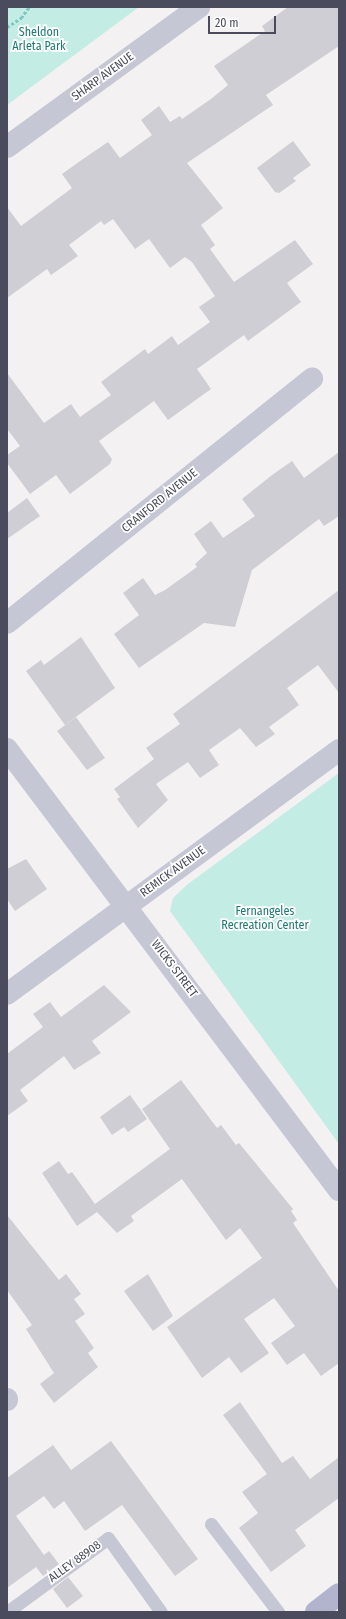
<!DOCTYPE html>
<style>
body{margin:0}
#map{position:relative;width:346px;height:1619px;overflow:hidden;background:#f3f1f1;font-family:"Fira Sans Condensed",sans-serif}
div>[style]{position:absolute}
[style*='--x']{left:calc(var(--x)*1px);top:calc(var(--y)*1px);width:calc(var(--w)*1px);rotate:calc(var(--a)*1deg)}
.green>*{inset:0;background:#c3ece5}
.building>*{inset:0;background:#cfced4}
.path>*{height:2.5px;margin-top:-1.25px;transform-origin:0;background:repeating-linear-gradient(90deg,#7dc8c3 0 3px,transparent 0 5px)}
.lane>*{height:13px;margin:-6.5px;padding:0 6.5px;transform-origin:6.5px;border-radius:6.5px;background:#c5c7d4}
.street>*{height:22px;margin:-11px;padding:0 11px;transform-origin:11px;border-radius:11px;background:#c5c7d4}
.primary>*{height:22px;margin:-11px;padding:0 11px;transform-origin:11px;border-radius:11px;background:#b2b4cd}
span{translate:-50% -50%;white-space:nowrap;text-align:center;line-height:1.15;-webkit-text-stroke:3.5px #fff;paint-order:stroke}
.park-label{font-size:12px;color:#1f7973}
.street-label{font-size:12px;color:#4a4b5c}
.frame{position:absolute;inset:0;border:8px solid #4a4b5c;pointer-events:none}
.scale{position:absolute;left:208px;top:16px;width:68px;height:18px;box-sizing:border-box;border:2px solid #4a4b5c;border-top:0;padding-left:5px;font-size:12px;line-height:14px;white-space:nowrap;color:#4a4b5c;-webkit-text-stroke:3px #fff;paint-order:stroke}
</style>
<div id="map">
<div class="green">
<div style="clip-path:polygon(7px 7px,139px 7px,7px 105px)"></div>
<div style="clip-path:polygon(339px 773px,339px 1144px,170px 911px,173px 898px,188px 884px)"></div>
</div>
<div class="building">
<div style="clip-path:polygon(288px 7px,339px 7px,339px 46px,266px 95px,273px 105px,187px 163px,223px 208px,201px 225px,215px 245px,210px 249px,234px 282px,295px 240px,313px 264px,287px 283px,301px 302px,248px 341px,244px 335px,197px 369px,211px 389px,168px 420px,154px 401px,99px 441px,112px 459px,110px 464px,70px 494px,56px 475px,30px 494px,7px 463px,7px 455px,20px 446px,7px 429px,7px 373px,44px 423px,71px 404px,80px 417px,111px 395px,101px 382px,145px 349px,148px 354px,172px 336px,178px 345px,210px 322px,199px 307px,215px 296px,192px 262px,185px 257px,170px 268px,149px 239px,135px 249px,113px 219px,104px 225px,101px 221px,69px 245px,78px 256px,51px 275px,47px 269px,7px 298px,7px 207px,21px 226px,72px 188px,62px 174px,83px 159px,108px 142px,120px 158px,152px 135px,141px 120px,159px 106px,170px 122px,180px 116px,182px 119px,211px 99px,228px 85px,214px 66px,265px 31px,262px 26px)"></div>
<div style="clip-path:polygon(293px 141px,311px 165px,293px 178px,296px 181px,279px 193px,275px 192px,257px 168px)"></div>
<div style="clip-path:polygon(339px 452px,339px 516px,324px 526px,319px 519px,252px 570px,235px 627px,204px 623px,139px 668px,114px 634px,139px 615px,123px 593px,143px 578px,155px 595px,165px 590px,197px 567px,195px 564px,207px 553px,194px 534px,211px 521px,223px 538px,255px 516px,242px 499px,272px 475px,292px 461px,304px 478px)"></div>
<div style="clip-path:polygon(27px 498px,40px 516px,7px 539px,7px 513px)"></div>
<div style="clip-path:polygon(339px 590px,339px 693px,318px 665px,287px 688px,299px 705px,269px 727px,275px 734px,256px 747px,240px 728px,209px 750px,219px 765px,200px 778px,188px 762px,156px 784px,168px 800px,138px 828px,117px 799px,120px 797px,114px 789px,154px 759px,146px 748px,180px 724px,173px 714px)"></div>
<div style="clip-path:polygon(81px 637px,115px 688px,65px 725px,26px 671px,41px 660px,44px 665px)"></div>
<div style="clip-path:polygon(76px 717px,105px 758px,87px 770px,57px 731px)"></div>
<div style="clip-path:polygon(26px 859px,47px 889px,15px 911px,7px 899px,7px 869px)"></div>
<div style="clip-path:polygon(104px 985px,131px 1012px,92px 1041px,101px 1053px,74px 1070px,64px 1056px,20px 1090px,28px 1101px,7px 1116px,7px 1054px,43px 1027px,33px 1014px,50px 1002px,61px 1017px)"></div>
<div style="clip-path:polygon(181px 1080px,217px 1128px,221px 1125px,236px 1145px,239px 1143px,293px 1209px,291px 1211px,297px 1220px,293px 1223px,339px 1291px,339px 1363px,321px 1376px,304px 1353px,287px 1365px,271px 1343px,295px 1326px,274px 1298px,244px 1319px,269px 1353px,241px 1373px,229px 1357px,202px 1378px,167px 1327px,262px 1258px,240px 1228px,226px 1240px,182px 1179px,131px 1216px,134px 1221px,117px 1233px,97px 1212px,77px 1226px,42px 1173px,59px 1161px,68px 1174px,72px 1172px,95px 1204px,170px 1149px,142px 1109px)"></div>
<div style="clip-path:polygon(130px 1095px,147px 1119px,128px 1132px,124px 1127px,112px 1135px,100px 1117px)"></div>
<div style="clip-path:polygon(7px 1215px,59px 1280px,66px 1274px,81px 1294px,74px 1299px,85px 1314px,75px 1321px,94px 1348px,88px 1353px,98px 1367px,54px 1403px,40px 1384px,54px 1373px,26px 1329px,32px 1325px,7px 1290px)"></div>
<div style="clip-path:polygon(148px 1274px,173px 1316px,153px 1331px,124px 1291px)"></div>
<div style="clip-path:polygon(240px 1402px,282px 1463px,293px 1456px,310px 1479px,339px 1457px,339px 1498px,295px 1530px,306px 1546px,271px 1572px,239px 1528px,258px 1513px,242px 1492px,267px 1474px,223px 1415px)"></div>
<div style="clip-path:polygon(111px 1441px,198px 1559px,175px 1576px,122px 1505px,85px 1531px,64px 1501px,54px 1509px,44px 1496px,16px 1516px,44px 1555px,49px 1551px,59px 1564px,43px 1576px,36px 1567px,7px 1588px,7px 1478px,53px 1445px,71px 1470px)"></div>
<div style="clip-path:polygon(68px 1577px,83px 1596px,67px 1608px,53px 1589px)"></div>
</div>
<div class="path">
<div style="--x:7;--y:27;--w:17;--a:-33"></div>
<div style="--x:21;--y:18;--w:14;--a:-54"></div>
</div>
<div class="lane">
<div style="--x:211;--y:1524;--w:111;--a:52.7"></div>
<div style="--x:7;--y:1612;--w:125;--a:-36.2"></div>
<div style="--x:108;--y:1538;--w:91;--a:54.4"></div>
</div>
<div class="street">
<div style="--x:7;--y:147;--w:238;--a:-36.1"></div>
<div style="--x:7;--y:623;--w:391;--a:-38.7"></div>
<div style="--x:7;--y:749;--w:552;--a:53.03"></div>
<div style="--x:7;--y:994;--w:412;--a:-36.3"></div>
<div style="--x:7;--y:1399;--w:1;--a:90"></div>
</div>
<div class="primary">
<div style="--x:316;--y:1612;--w:29;--a:-38"></div>
</div>
<div class="park-label">
<span style="left:39px;top:40px">Sheldon<br>Arleta Park</span>
<span style="left:265px;top:919px">Fernangeles<br>Recreation Center</span>
</div>
<div class="street-label">
<span style="left:103px;top:77px;rotate:-36deg">SHARP AVENUE</span>
<span style="left:160px;top:501px;rotate:-39deg">CRANFORD AVENUE</span>
<span style="left:173px;top:872px;rotate:-36deg">REMICK AVENUE</span>
<span style="left:174px;top:969px;rotate:53deg">WICKS STREET</span>
<span style="left:75px;top:1562px;rotate:-36deg">ALLEY 88908</span>
</div>
<div class="frame"></div>
<div class="scale">20 m</div>
</div>
